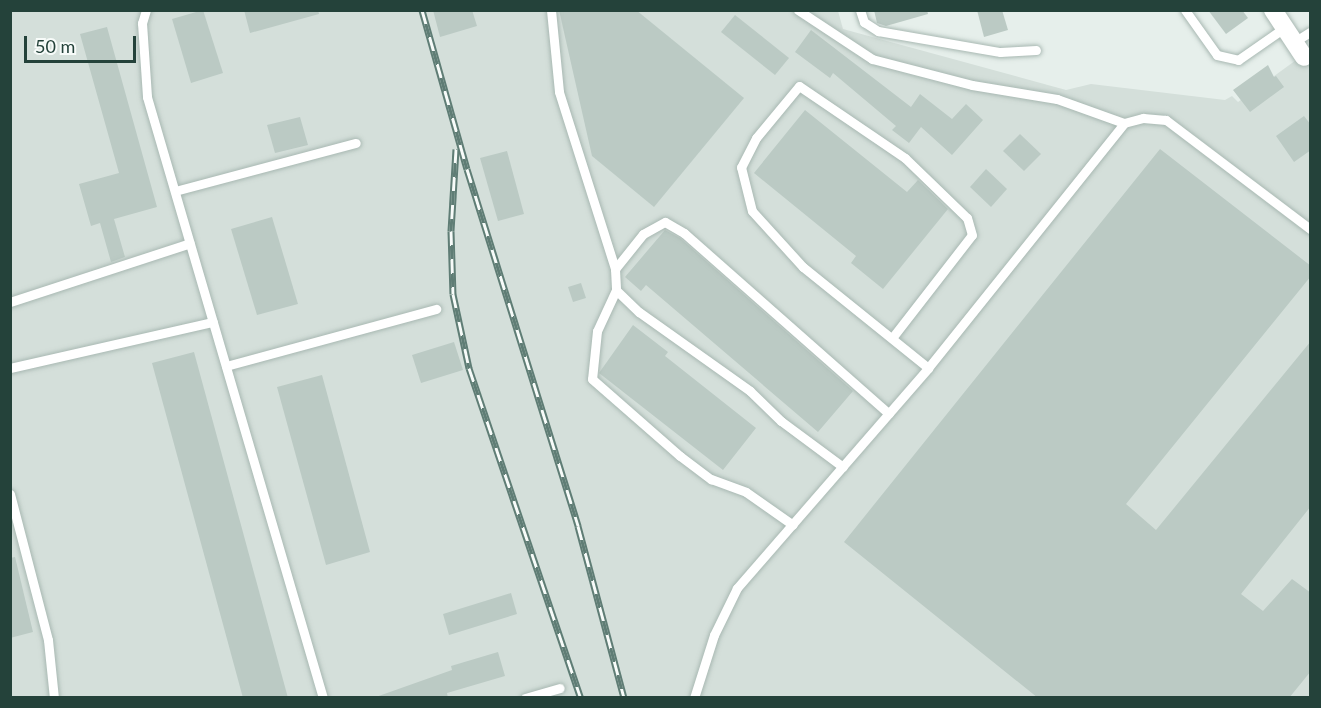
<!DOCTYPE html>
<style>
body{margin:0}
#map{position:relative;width:1321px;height:708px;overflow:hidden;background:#e6efeb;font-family:Lato,sans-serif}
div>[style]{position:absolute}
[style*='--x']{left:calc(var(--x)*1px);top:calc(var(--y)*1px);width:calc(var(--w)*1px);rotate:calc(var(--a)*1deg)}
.built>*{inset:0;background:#d4dfda}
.building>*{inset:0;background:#bbcac4}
.roads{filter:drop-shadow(0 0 2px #a8b8b2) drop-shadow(0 0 2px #a8b8b2)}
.lane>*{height:9px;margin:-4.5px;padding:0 4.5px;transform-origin:4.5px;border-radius:4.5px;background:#fff}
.street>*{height:18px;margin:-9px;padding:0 9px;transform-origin:9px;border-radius:9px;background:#fff}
.rail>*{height:7px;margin-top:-3.5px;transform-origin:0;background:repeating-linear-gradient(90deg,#f7fbf9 0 14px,#5f7d75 0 28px);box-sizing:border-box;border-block:2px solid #5f7d75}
span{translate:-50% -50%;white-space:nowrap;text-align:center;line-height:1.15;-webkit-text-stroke:4.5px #f7fbf9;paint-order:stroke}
.frame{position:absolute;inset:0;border:12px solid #24423a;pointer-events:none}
.scale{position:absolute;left:24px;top:36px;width:112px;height:27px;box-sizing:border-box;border:3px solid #24423a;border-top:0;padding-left:8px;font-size:18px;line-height:21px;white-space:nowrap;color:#24423a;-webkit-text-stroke:4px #f7fbf9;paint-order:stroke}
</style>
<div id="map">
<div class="built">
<div style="clip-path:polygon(10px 11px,838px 11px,843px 29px,1066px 90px,1091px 84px,1225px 100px,1232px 96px,1238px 102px,1310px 50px,1310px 697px,11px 697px)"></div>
</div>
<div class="building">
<div style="clip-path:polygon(203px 10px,223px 73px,191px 83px,172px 19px)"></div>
<div style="clip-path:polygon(244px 10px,318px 10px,319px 14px,250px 33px)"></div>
<div style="clip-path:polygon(433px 10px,472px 10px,477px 26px,440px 37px)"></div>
<div style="clip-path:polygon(559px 10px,636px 10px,744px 98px,654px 207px,592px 156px)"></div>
<div style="clip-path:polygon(874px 10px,927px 10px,928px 14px,886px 26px,877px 23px)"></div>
<div style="clip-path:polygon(977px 10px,1002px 10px,1008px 30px,984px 37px)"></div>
<div style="clip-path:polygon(1208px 10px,1242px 10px,1248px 18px,1226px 34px)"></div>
<div style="clip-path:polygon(735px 15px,789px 58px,775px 75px,721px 32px)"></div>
<div style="clip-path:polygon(107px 27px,157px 207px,114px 219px,125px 257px,111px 262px,100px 223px,91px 226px,79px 184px,119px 173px,80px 34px)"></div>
<div style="clip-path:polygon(811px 30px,911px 107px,920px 94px,952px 119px,966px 104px,983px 120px,952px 155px,921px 127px,909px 143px,892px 130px,896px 126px,833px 73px,830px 78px,795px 52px)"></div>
<div style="clip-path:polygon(1268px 65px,1274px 77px,1276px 76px,1284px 87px,1250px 112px,1233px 90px)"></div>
<div style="clip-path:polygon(805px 110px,907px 192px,918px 180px,948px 209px,883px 289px,851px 263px,856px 256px,754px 173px)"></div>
<div style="clip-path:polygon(1304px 116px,1311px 125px,1311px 150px,1294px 162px,1276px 136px)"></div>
<div style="clip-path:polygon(300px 117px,308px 145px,275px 153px,267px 125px)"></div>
<div style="clip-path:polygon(1020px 134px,1041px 154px,1024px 171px,1003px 151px)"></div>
<div style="clip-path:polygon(1160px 149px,1311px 266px,1311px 276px,1126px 504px,1156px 530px,1311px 341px,1311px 506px,1241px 594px,1263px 611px,1292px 579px,1311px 593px,1311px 671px,1289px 698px,1038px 698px,844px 542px)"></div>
<div style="clip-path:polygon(507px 151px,524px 214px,498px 221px,480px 158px)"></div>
<div style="clip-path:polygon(986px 169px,1007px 189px,991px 207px,970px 187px)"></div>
<div style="clip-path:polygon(272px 217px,298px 304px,257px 315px,231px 229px)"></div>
<div style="clip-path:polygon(665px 230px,680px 238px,853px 391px,818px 432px,646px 285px,641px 291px,625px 277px)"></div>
<div style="clip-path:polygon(581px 283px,586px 298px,573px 302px,568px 287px)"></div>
<div style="clip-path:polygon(633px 325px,668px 352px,665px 356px,756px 428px,723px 470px,599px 373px)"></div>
<div style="clip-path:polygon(454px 342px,463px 370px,421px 383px,412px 355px)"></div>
<div style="clip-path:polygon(194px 352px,288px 698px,243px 698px,152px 363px)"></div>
<div style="clip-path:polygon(322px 375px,370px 552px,326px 565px,277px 387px)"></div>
<div style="clip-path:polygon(15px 557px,33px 632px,10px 638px,10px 558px)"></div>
<div style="clip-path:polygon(511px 593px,517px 614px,449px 635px,443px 614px)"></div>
<div style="clip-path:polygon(498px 652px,505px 676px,447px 693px,448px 698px,373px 698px,452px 670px,451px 666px)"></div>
</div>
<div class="roads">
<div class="lane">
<div style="--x:146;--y:10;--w:14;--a:107"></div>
<div style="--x:142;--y:23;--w:74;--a:86.1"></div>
<div style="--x:147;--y:97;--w:626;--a:73.68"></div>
<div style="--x:551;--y:10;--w:82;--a:84.4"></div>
<div style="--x:559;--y:92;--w:186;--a:72.4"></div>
<div style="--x:615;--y:269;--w:45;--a:-51.3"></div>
<div style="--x:643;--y:234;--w:25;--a:-29"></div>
<div style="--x:665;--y:222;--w:22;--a:30"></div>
<div style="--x:684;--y:233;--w:273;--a:41.4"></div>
<div style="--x:798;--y:10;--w:89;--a:33.5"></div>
<div style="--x:872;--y:59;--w:103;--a:14.6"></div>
<div style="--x:972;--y:85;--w:86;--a:9.4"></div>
<div style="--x:1057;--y:99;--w:71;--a:19.7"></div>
<div style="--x:860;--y:10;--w:13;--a:72"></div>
<div style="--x:864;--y:22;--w:17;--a:33"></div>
<div style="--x:878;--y:31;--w:124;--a:9.8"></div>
<div style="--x:1000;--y:52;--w:36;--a:-3"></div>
<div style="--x:1185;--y:10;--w:55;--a:54.6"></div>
<div style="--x:1217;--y:55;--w:22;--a:13"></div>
<div style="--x:1238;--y:60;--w:56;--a:-34.8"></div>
<div style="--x:1294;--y:42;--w:19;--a:-32"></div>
<div style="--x:175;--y:191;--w:187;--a:-14.9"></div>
<div style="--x:615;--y:269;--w:21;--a:87"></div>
<div style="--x:616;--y:290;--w:32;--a:44"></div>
<div style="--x:639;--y:312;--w:136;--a:35.4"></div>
<div style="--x:750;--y:391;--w:43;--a:44.1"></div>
<div style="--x:781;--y:421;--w:77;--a:36.6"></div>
<div style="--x:616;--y:290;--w:45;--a:114.9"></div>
<div style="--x:597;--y:331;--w:48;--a:95.9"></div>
<div style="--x:592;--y:379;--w:117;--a:41.2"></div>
<div style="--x:680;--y:456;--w:39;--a:37"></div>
<div style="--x:711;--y:479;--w:37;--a:20"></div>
<div style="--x:746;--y:492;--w:57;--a:35.1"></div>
<div style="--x:10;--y:302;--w:189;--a:-18.1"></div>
<div style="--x:892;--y:338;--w:130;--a:-52.2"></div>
<div style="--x:972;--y:235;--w:18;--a:-106"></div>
<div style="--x:967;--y:218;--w:86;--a:-135.9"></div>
<div style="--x:905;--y:158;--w:128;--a:-145.8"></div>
<div style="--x:799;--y:86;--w:67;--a:129.6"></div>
<div style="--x:756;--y:138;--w:33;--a:117"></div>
<div style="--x:741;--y:167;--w:45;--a:76"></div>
<div style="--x:752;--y:211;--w:76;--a:47.7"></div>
<div style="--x:803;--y:267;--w:161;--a:38.9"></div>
<div style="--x:226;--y:366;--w:218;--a:-15.2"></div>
<div style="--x:10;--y:368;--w:208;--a:-12.8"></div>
<div style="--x:10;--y:494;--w:151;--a:75.4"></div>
<div style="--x:48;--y:640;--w:58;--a:84.1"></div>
<div style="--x:525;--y:698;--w:36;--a:-16"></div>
<div style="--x:694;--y:698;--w:66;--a:-72.4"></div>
<div style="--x:714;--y:635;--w:52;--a:-63.9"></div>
<div style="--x:737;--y:588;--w:291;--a:-49"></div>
<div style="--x:928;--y:368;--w:314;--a:-51.3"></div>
<div style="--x:1124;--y:123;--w:20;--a:-15"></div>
<div style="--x:1143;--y:118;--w:23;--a:5"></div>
<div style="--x:1166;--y:120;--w:181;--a:37.1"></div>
</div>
<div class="street">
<div style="--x:1273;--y:10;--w:56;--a:56.6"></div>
</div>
</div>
<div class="rail">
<div style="--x:422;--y:10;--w:165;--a:74.2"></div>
<div style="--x:467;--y:169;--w:374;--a:72.7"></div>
<div style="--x:578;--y:526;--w:178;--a:75"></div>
<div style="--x:456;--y:149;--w:82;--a:93.5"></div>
<div style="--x:451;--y:231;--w:63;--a:88.2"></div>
<div style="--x:453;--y:294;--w:76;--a:77.8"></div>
<div style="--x:469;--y:368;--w:348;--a:71.3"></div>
</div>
<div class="frame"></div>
<div class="scale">50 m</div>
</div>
